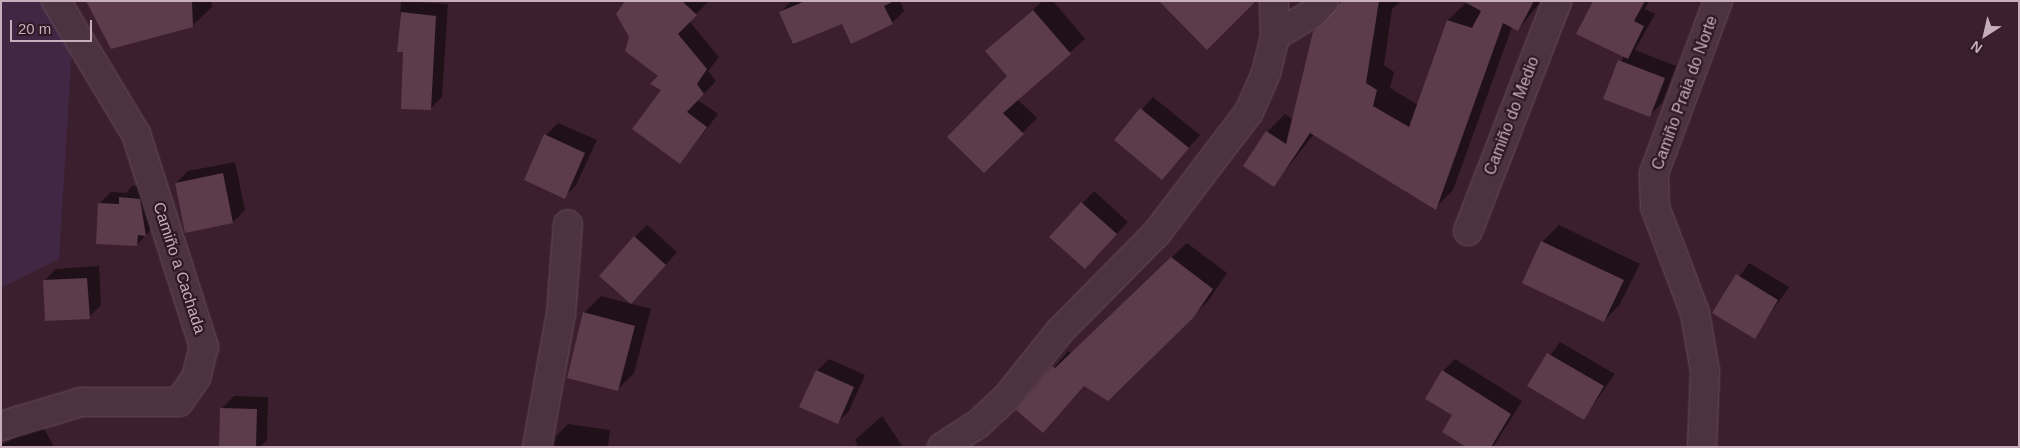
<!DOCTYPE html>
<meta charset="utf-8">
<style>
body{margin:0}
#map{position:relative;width:2020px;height:448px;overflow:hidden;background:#3c1f2e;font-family:Helvetica,sans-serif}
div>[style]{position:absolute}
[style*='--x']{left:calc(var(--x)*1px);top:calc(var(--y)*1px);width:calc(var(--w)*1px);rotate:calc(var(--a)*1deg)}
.green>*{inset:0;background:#412744}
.shadow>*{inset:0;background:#0007}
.building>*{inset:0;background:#5c3b4b}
.roads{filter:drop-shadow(0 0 1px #674e5a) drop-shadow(0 0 1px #674e5a)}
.minor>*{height:28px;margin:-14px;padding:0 14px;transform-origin:14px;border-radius:14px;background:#4c333f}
span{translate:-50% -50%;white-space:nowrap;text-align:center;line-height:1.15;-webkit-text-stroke:4.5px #301924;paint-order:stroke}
.street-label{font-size:16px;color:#c8aeba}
.frame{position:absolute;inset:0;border:2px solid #c8aeba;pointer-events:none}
.north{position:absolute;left:1960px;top:10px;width:50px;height:50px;-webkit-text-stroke:4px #301924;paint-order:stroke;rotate:215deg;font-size:14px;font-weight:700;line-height:20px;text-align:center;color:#c8aeba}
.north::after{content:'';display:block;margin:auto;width:18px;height:22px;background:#c8aeba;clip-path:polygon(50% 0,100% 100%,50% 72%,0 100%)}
.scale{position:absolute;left:10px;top:20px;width:82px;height:22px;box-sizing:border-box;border:2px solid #c8aeba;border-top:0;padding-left:6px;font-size:15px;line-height:18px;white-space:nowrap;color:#c8aeba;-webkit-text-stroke:4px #301924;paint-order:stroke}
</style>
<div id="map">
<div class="green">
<div style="clip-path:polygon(1px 1px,75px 1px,59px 259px,1px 288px)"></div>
</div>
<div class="shadow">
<div style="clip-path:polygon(87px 1px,211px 1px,212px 7px,192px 26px)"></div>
<div style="clip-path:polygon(401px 1px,448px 4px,442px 97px,430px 109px,404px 51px,398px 51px)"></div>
<div style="clip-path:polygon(628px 1px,708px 2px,689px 21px,719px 57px,708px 71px,716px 81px,698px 100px,718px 114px,680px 163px,660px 76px,631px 37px)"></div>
<div style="clip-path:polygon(791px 1px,900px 1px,904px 11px,892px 23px,842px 22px,781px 12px)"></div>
<div style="clip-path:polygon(1043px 1px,1053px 1px,1085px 39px,1017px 99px,1037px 118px,984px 172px,1008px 76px,1001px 37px)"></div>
<div style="clip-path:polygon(1344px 1px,1401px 1px,1392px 9px,1384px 65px,1394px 72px,1390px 88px,1418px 105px,1448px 20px,1466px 3px,1541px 1px,1518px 30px,1512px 27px,1453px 190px,1435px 208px,1314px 134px,1274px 185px,1267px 132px,1285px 114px,1293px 120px)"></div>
<div style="clip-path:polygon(1595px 1px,1649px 1px,1645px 9px,1655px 14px,1635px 50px,1676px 66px,1662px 103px,1650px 115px,1605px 98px,1624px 56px)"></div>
<div style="clip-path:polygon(1153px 97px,1200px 135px,1162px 179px,1115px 140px)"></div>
<div style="clip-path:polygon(558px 123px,597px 140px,576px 185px,564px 197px,525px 179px,546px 135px)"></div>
<div style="clip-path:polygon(235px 162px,245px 210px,233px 222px,176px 183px,188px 171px)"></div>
<div style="clip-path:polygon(132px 186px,152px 187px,158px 222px,137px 245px,99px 204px,111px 192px,126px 193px)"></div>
<div style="clip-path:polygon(1094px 191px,1128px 222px,1096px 256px,1051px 237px)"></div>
<div style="clip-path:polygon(647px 225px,677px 252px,643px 291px,635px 237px)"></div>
<div style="clip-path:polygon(1559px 225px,1640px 264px,1620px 304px,1604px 321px,1542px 242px)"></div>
<div style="clip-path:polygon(1187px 243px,1227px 273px,1208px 301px,1108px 399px,1085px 385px,1043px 432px,1018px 410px,1068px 351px,1071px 353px)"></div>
<div style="clip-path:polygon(1749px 263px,1789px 287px,1754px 337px,1714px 313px)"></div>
<div style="clip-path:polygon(99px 266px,101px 305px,89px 317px,44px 281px,56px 269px)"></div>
<div style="clip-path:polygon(601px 296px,651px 309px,634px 373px,618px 389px,584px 313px)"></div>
<div style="clip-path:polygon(1560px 342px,1615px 374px,1584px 418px,1529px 385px)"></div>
<div style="clip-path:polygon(829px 359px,865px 375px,849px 411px,837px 423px,817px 371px)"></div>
<div style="clip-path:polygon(1455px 359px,1522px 401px,1493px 447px,1468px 447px,1454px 415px,1443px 371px)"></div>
<div style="clip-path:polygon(234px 396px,268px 397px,267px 440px,260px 447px,221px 447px,222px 408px)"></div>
<div style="clip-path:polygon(882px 416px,903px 447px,858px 447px,855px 440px)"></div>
<div style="clip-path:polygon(41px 423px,54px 447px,1px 447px,1px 445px)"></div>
<div style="clip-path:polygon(568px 424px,610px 430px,608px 447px,554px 447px,556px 436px)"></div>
</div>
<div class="building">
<div style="clip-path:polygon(86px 1px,192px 1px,193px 27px,111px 49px)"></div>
<div style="clip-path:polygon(625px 1px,682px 1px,697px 15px,678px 34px,707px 69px,697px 84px,704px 94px,687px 112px,707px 127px,680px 164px,632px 129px,661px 90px,650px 84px,658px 76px,625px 51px,629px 37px,616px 14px)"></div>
<div style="clip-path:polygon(805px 1px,894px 1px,884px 6px,893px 24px,851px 44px,842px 24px,793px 44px,779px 12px)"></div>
<div style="clip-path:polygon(1159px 1px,1256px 1px,1207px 50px)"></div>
<div style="clip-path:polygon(1342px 1px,1379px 1px,1366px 83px,1377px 90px,1373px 106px,1409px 127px,1447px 20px,1472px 28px,1481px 11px,1463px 1px,1534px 1px,1518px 31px,1503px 23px,1436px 210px,1310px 133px,1274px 187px,1243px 166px,1266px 131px,1286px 144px,1313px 32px)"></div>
<div style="clip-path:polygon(1593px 1px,1645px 1px,1634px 21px,1644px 26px,1628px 59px,1576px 34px)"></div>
<div style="clip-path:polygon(1033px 10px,1071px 54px,1003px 113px,1024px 134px,984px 173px,947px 137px,1007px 76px,985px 51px)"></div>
<div style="clip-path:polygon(401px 12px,436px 16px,431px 110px,401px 109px,403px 52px,397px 52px)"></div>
<div style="clip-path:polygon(1618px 60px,1665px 78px,1650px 117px,1603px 99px)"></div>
<div style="clip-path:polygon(1140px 108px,1189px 148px,1162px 180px,1114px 140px)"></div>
<div style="clip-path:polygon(544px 134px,585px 153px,565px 199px,524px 180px)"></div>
<div style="clip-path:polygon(223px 173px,233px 223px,185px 233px,175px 183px)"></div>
<div style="clip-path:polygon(119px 197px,140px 199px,146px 236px,138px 235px,137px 246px,96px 244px,98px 203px,119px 204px)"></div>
<div style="clip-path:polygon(1081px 202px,1117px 234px,1085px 269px,1049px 237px)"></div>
<div style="clip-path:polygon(634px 236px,666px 265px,631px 304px,599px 276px)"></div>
<div style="clip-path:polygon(1541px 241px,1624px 280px,1604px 322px,1522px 283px)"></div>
<div style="clip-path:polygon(1171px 257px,1213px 289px,1193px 318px,1108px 401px,1084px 386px,1043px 433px,1016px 410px,1052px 366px,1055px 368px)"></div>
<div style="clip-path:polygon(1736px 274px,1778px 300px,1755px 339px,1712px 313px)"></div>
<div style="clip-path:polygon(87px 278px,90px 319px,45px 321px,43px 280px)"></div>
<div style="clip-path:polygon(583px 312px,635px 326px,618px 391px,567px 378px)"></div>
<div style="clip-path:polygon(1547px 353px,1604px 386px,1584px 420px,1527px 386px)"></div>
<div style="clip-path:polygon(816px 370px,854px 387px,838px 424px,799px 407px)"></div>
<div style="clip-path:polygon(1442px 370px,1511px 414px,1491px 447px,1466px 447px,1442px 432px,1452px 415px,1425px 399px)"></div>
<div style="clip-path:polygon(220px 408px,257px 409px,256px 447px,219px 447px)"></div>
</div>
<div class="roads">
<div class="minor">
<div style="--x:1275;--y:36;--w:44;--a:-31.2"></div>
<div style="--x:1313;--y:13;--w:16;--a:-47"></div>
<div style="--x:1468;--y:231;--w:247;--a:-68.8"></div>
<div style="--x:1;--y:426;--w:84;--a:-16.7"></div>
<div style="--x:81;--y:402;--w:98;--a:0"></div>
<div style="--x:179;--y:402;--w:29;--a:-55"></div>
<div style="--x:196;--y:378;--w:32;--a:-76"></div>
<div style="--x:204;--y:347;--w:224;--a:-107.7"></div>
<div style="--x:136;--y:134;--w:155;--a:-121"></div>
<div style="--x:537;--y:447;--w:135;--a:-79.8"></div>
<div style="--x:561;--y:314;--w:90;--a:-85.6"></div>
<div style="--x:942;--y:447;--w:43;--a:-32.6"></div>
<div style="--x:978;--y:424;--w:40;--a:-43"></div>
<div style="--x:1007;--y:397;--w:83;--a:-51.3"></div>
<div style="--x:1059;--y:332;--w:138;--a:-45.3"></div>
<div style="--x:1156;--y:234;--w:153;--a:-52.7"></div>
<div style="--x:1249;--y:112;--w:43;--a:-66.4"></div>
<div style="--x:1266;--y:73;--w:38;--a:-76"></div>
<div style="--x:1275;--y:36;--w:35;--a:-92"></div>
<div style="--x:1702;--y:447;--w:76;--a:-87.7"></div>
<div style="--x:1705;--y:371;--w:59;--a:-99.8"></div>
<div style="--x:1695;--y:313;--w:113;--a:-110.7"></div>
<div style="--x:1655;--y:207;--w:34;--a:-92"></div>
<div style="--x:1654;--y:173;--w:184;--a:-69.6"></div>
</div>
</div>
<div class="street-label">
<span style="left:1685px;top:93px;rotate:-70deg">Camiño Praia do Norte</span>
<span style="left:1512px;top:116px;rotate:-69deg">Camiño do Medio</span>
<span style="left:179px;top:268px;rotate:72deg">Camiño a Cachada</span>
</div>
<div class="frame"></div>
<div class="north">N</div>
<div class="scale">20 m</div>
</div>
